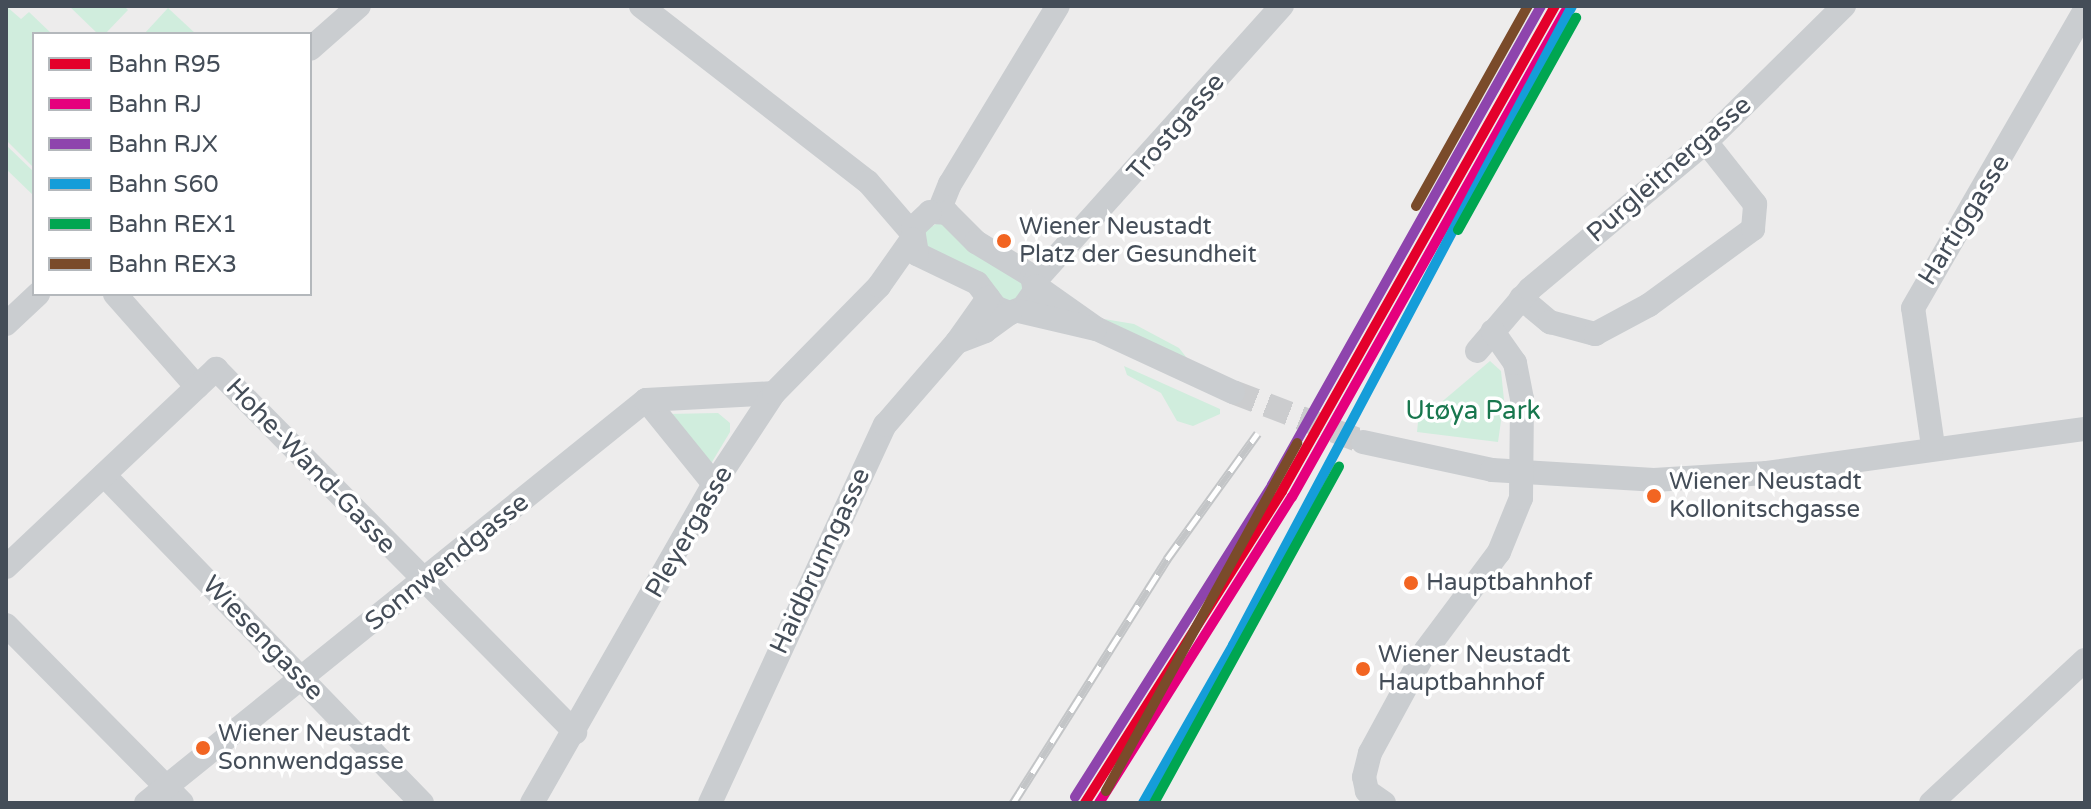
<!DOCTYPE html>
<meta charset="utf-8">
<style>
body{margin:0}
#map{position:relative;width:2091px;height:809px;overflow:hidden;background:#edecec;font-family:"Varela Round",sans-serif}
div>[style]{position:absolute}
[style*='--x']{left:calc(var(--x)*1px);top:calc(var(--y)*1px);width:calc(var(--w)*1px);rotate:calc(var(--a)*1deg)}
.green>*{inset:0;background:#d0eddd}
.minor-tunnel>*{height:24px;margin-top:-12px;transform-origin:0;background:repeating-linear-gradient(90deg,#cbccce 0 24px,transparent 0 36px)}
.minor>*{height:24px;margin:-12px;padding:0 12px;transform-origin:12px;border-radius:12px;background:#cacdd0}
.rail>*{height:9px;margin-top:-4.5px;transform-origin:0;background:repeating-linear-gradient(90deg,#fff 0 18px,#c3c5c7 0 36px);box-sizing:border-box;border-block:2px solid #c3c5c7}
.rail-1>*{height:10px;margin:-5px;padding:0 5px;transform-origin:5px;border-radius:5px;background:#e4002b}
.rail-2>*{height:10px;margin:-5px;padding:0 5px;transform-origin:5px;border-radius:5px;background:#e5007d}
.rail-3>*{height:10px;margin:-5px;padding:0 5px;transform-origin:5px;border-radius:5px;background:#8e44ad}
.rail-4>*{height:10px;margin:-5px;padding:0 5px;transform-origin:5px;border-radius:5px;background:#159dd9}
.rail-5>*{height:10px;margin:-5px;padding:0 5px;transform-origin:5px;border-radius:5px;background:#00a651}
.rail-6>*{height:10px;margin:-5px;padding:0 5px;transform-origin:5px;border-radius:5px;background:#7a4b2a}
.dots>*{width:22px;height:22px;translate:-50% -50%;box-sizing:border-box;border:4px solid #fff;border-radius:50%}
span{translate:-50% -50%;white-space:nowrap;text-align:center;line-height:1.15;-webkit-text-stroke:7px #fff;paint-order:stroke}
.bus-label{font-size:24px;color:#444d58}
.left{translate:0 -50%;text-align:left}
.street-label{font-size:26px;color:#444d58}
.park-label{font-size:26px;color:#18774e}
.frame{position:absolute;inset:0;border:8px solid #444d58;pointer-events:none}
.legend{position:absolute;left:32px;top:32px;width:280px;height:264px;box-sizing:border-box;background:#fff;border:2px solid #b4b8bc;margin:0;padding:10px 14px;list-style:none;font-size:24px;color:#444d58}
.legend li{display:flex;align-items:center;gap:16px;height:40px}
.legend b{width:40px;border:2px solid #b4b8bc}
</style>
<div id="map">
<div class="green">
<div style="clip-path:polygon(6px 6px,21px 19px,29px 12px,52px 34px,34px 34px,34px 168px,6px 140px)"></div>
<div style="clip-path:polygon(69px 6px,124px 6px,128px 10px,105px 34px,98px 34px)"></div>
<div style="clip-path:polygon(168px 8px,196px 34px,144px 34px)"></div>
<div style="clip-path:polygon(6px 145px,34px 172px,34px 196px,6px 169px)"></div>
<div style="clip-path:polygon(940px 222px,1019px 277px,1024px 287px,1017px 300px,1006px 301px,980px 274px,926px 246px,923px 231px)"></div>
<div style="clip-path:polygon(1104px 319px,1134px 324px,1179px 348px,1190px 362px)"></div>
<div style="clip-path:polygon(1490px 361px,1501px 371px,1504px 400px,1498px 442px,1417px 432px,1418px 422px)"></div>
<div style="clip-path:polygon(1124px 366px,1220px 409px,1220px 414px,1193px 426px,1177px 421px,1161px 393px,1127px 375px)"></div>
<div style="clip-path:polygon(718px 413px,730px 423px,730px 432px,709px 467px,668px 414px)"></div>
</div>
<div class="minor-tunnel">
<div style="--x:1233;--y:392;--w:139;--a:21"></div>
</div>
<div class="minor">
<div style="--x:641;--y:6;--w:287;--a:37.8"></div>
<div style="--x:868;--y:182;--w:67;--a:49.2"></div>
<div style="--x:310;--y:49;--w:65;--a:-41.3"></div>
<div style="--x:939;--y:211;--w:29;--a:-68"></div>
<div style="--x:950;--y:184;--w:208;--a:-58.8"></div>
<div style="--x:930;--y:212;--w:17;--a:3"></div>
<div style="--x:947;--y:213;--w:41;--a:45"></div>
<div style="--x:976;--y:242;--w:66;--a:31.3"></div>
<div style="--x:1032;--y:276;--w:15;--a:79"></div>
<div style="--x:1035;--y:291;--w:21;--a:125"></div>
<div style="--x:1023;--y:308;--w:14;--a:159"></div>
<div style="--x:1010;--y:313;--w:15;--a:-160"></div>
<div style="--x:996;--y:308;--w:31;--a:-127"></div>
<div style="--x:977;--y:283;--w:67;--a:-154.2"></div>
<div style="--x:917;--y:254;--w:26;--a:-99"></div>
<div style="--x:913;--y:228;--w:23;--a:-43"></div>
<div style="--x:1035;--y:281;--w:370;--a:-48.1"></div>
<div style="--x:1036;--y:286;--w:75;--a:35.2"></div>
<div style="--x:1097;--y:329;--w:150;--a:24.9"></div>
<div style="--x:115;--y:294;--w:124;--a:48.6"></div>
<div style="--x:1521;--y:298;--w:38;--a:40"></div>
<div style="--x:1550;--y:322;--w:47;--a:14.9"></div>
<div style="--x:1595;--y:334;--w:61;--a:-28.2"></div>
<div style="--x:1649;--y:305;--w:129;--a:-36.2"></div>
<div style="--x:1753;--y:229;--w:25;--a:-85"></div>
<div style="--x:1755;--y:204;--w:79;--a:-128.3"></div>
<div style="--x:1019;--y:311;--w:78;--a:13.3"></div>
<div style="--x:6;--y:324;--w:44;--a:-43.2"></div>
<div style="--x:957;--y:342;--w:30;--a:-21"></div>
<div style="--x:985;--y:331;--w:31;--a:-36"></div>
<div style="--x:1477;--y:351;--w:82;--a:-49.5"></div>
<div style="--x:1530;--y:289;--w:229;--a:-39.9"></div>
<div style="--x:1706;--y:142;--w:194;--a:-44.6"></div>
<div style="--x:646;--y:400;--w:108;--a:51"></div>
<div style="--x:1363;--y:442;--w:132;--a:12.2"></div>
<div style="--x:1492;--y:470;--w:162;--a:3.5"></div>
<div style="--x:1654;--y:480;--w:113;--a:-3.5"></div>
<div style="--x:1767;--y:473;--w:321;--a:-7.9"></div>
<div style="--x:1933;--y:446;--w:139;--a:-98.2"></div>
<div style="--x:1913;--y:308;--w:344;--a:-60"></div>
<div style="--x:104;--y:475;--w:457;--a:45.9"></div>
<div style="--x:6;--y:567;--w:289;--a:-43.3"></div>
<div style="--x:216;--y:369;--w:511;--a:45.32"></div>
<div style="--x:6;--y:625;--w:250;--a:45.3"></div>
<div style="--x:146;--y:803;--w:642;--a:-38.87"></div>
<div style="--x:646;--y:400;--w:128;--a:-3.1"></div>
<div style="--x:532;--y:803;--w:367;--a:-60.3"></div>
<div style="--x:714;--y:484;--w:109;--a:-56.6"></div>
<div style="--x:774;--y:393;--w:150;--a:-45.5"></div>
<div style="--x:879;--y:286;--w:57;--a:-54.9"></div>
<div style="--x:710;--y:803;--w:417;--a:-65.2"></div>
<div style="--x:885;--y:425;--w:110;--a:-49.1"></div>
<div style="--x:957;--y:342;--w:54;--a:-54.8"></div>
<div style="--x:1384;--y:803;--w:21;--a:-145"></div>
<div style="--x:1367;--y:791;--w:14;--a:-102"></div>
<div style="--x:1364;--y:777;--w:25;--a:-76"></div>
<div style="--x:1370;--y:753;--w:117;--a:-61.5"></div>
<div style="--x:1426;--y:650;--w:122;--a:-53.3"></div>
<div style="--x:1499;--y:552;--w:58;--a:-67.8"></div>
<div style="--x:1521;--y:498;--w:99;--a:-89.4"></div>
<div style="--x:1522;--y:399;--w:37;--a:-101"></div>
<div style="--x:1515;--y:363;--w:39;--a:-125"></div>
<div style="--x:1931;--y:803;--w:210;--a:-42.9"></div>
</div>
<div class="rail">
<div style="--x:1013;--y:803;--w:289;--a:-57.7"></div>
<div style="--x:1167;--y:559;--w:155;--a:-54.2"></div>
</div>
<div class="rail-1">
<div style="--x:1085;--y:803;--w:369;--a:-57.7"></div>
<div style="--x:1282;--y:491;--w:557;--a:-60.63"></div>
</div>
<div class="rail-2">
<div style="--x:1099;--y:803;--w:362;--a:-57.8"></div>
<div style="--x:1292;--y:497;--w:557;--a:-60.63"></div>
</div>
<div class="rail-3">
<div style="--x:1075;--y:797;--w:369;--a:-57.7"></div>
<div style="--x:1272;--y:485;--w:549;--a:-60.68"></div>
</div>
<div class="rail-4">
<div style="--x:1143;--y:803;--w:182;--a:-60.3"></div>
<div style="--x:1233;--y:645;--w:723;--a:-62.05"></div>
</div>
<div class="rail-5">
<div style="--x:1458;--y:230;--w:243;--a:-60.9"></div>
<div style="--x:1154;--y:803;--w:384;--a:-61.2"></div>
</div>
<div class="rail-6">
<div style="--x:1416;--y:206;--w:229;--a:-60.8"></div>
<div style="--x:1106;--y:791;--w:397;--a:-61.2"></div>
</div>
<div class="dots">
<div style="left:1004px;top:241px;background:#f26522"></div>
<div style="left:1654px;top:496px;background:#f26522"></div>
<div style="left:1411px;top:583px;background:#f26522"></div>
<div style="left:1363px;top:669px;background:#f26522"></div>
<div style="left:203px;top:748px;background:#f26522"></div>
</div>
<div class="bus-label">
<span class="left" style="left:1019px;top:241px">Wiener Neustadt<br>Platz der Gesundheit</span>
<span class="left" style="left:1669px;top:496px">Wiener Neustadt<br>Kollonitschgasse</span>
<span class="left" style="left:1426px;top:583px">Hauptbahnhof</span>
<span class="left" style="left:1378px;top:669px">Wiener Neustadt<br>Hauptbahnhof</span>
<span class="left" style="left:218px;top:748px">Wiener Neustadt<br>Sonnwendgasse</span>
</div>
<div class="street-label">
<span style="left:1176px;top:127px;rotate:-49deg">Trostgasse</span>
<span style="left:1669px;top:169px;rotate:-41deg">Purgleitnergasse</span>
<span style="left:1964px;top:220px;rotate:-58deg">Hartiggasse</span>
<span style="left:311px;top:466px;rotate:46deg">Hohe-Wand-Gasse</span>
<span style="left:689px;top:532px;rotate:-60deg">Pleyergasse</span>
<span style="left:820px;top:561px;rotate:-65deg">Haidbrunngasse</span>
<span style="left:447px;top:562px;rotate:-39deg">Sonnwendgasse</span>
<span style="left:263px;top:638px;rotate:46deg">Wiesengasse</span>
</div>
<div class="park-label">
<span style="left:1473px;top:411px">Utøya Park</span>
</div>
<div class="frame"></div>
<ul class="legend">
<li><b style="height:10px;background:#e4002b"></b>Bahn R95</li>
<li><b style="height:10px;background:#e5007d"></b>Bahn RJ</li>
<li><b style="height:10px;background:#8e44ad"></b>Bahn RJX</li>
<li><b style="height:10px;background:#159dd9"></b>Bahn S60</li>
<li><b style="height:10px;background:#00a651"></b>Bahn REX1</li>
<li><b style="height:10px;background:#7a4b2a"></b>Bahn REX3</li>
</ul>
</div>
